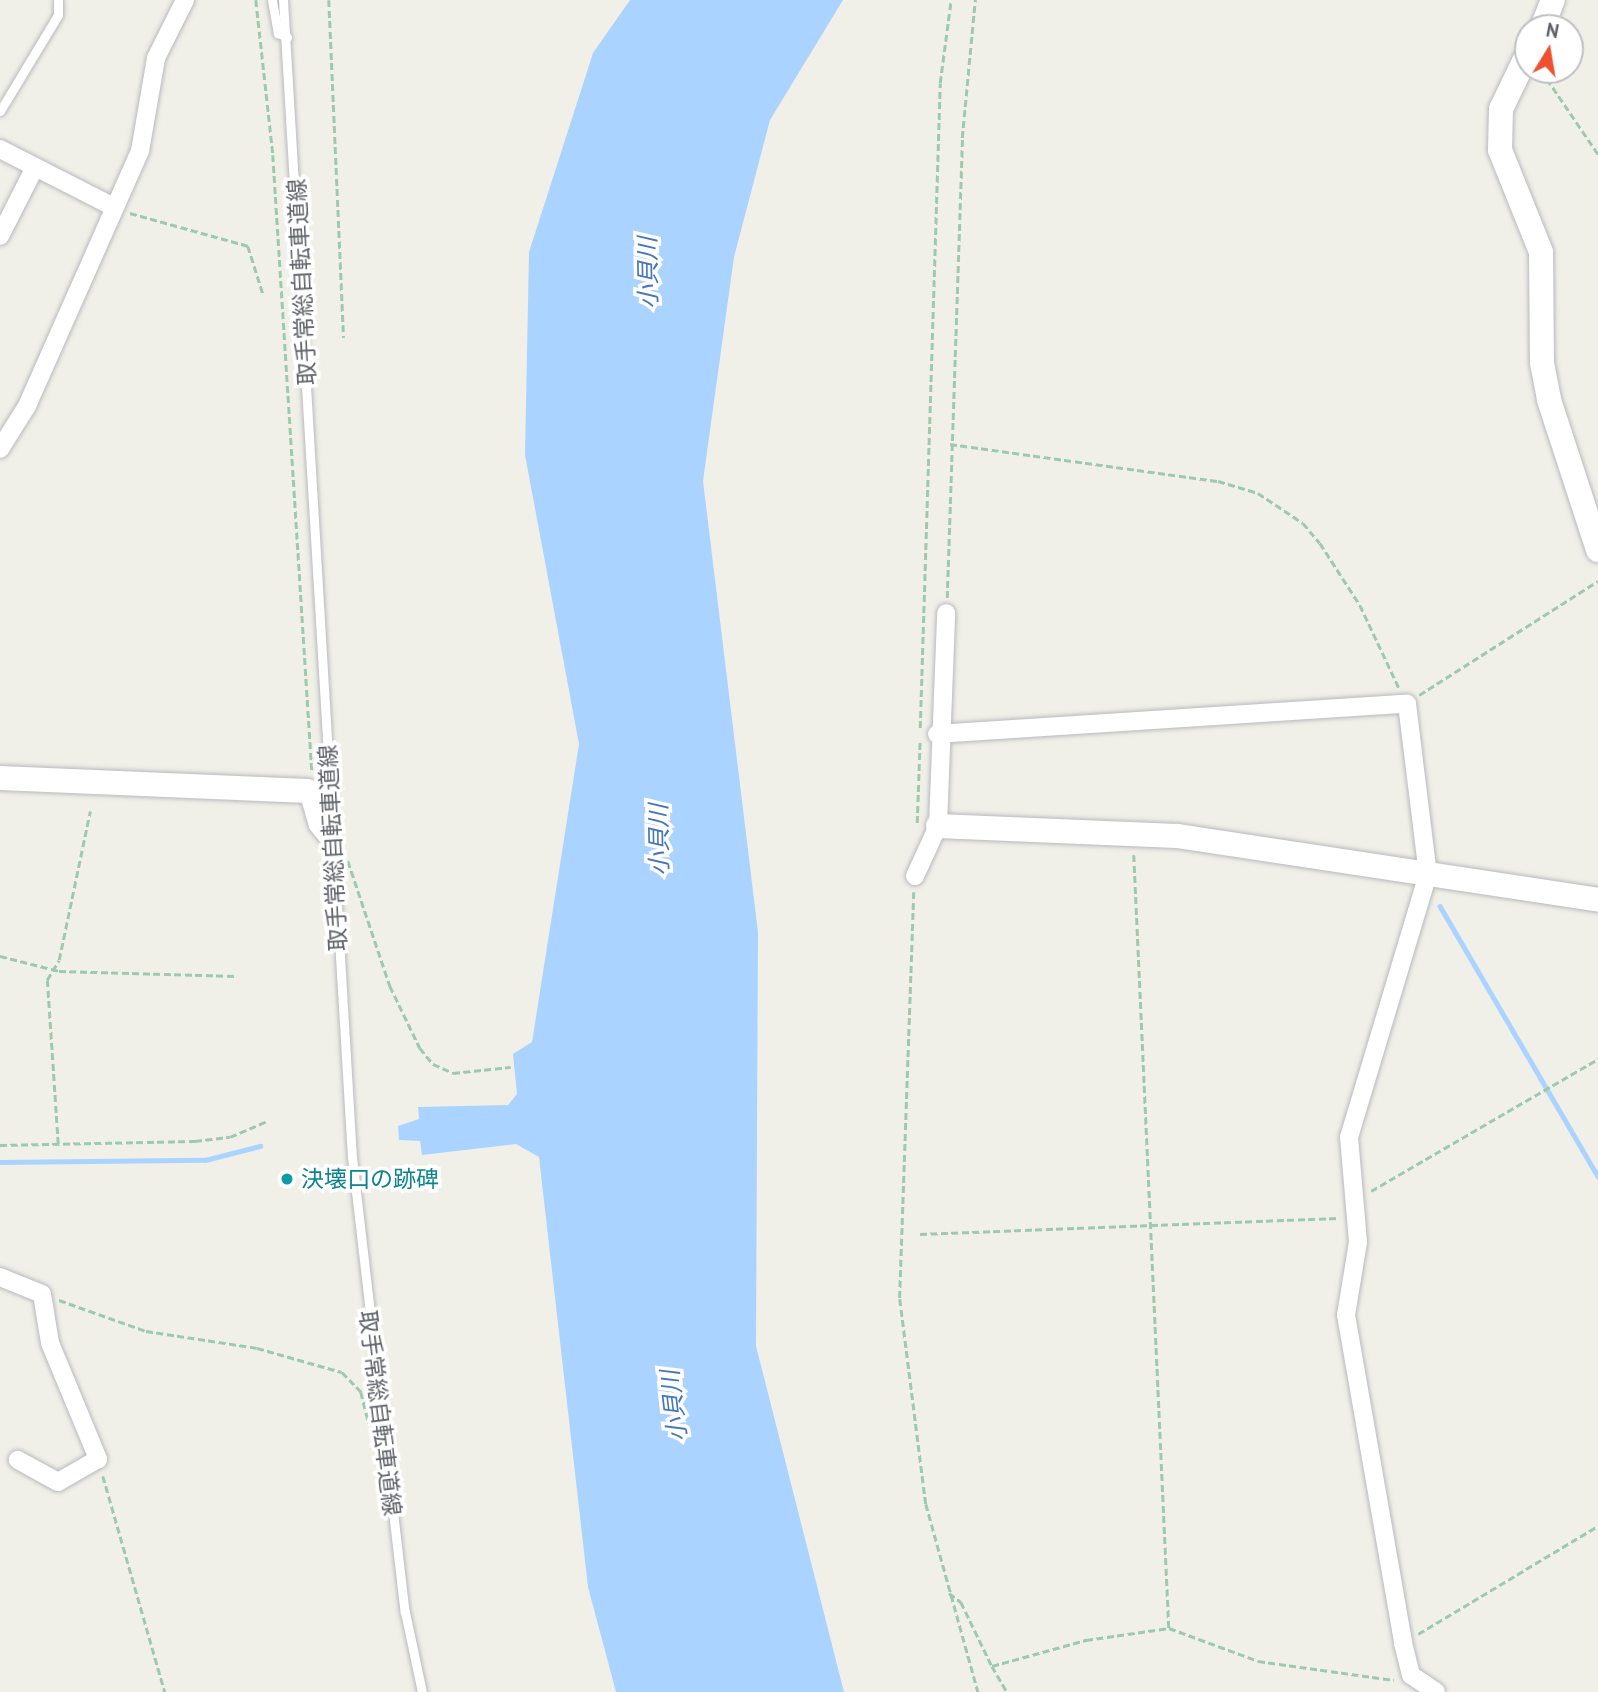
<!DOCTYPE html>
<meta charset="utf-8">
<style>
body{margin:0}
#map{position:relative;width:1598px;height:1692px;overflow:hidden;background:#f1f0e8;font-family:"PT Sans","Noto Sans JP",sans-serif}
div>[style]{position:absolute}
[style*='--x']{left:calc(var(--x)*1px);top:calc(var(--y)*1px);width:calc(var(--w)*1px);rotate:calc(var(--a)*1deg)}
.water>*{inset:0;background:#aad3ff}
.stream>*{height:4.5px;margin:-2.25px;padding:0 2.25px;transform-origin:2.25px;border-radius:2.25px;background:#aad3ff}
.path>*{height:2.5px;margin-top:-1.25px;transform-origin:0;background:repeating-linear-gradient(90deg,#9dcaae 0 7px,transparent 0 10.5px)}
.roads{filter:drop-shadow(0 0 2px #b8b9be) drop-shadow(0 0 2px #b8b9be)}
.lane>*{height:9px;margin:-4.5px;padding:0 4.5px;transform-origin:4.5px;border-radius:4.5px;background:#fff}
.street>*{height:18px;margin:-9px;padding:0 9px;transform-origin:9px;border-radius:9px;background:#fff}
.secondary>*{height:24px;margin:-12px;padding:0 12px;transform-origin:12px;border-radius:12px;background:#fff}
.dots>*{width:19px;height:19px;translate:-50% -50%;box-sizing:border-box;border:4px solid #fff;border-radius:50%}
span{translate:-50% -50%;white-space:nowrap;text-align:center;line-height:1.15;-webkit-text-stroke:7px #fff;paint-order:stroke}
.street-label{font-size:23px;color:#5f6268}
.culture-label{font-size:23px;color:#0d838f}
.left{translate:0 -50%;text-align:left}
.water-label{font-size:24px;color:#4476bf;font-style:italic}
.north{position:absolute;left:1514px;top:14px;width:70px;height:70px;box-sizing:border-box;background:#fff;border:2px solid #bfc0c3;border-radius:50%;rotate:11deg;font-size:19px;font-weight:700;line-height:28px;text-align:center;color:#5f6268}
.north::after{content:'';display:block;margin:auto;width:24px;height:32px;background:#ee5031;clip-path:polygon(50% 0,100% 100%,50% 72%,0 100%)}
</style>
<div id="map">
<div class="water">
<div style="clip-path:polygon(630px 0,843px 0,770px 120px,734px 257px,703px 481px,758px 932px,756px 1346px,844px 1692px,616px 1692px,588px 1587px,539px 1157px,516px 1144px,422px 1155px,420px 1141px,399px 1140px,398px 1126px,419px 1119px,418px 1107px,508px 1105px,517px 1094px,513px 1054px,532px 1042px,579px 744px,525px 455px,529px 252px,593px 53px)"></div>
</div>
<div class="stream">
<div style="--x:1440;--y:906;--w:313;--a:59.7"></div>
<div style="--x:0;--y:1162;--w:205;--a:-0.6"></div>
<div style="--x:205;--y:1160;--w:57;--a:-14.3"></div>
</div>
<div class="path">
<div style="--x:256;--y:0;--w:156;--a:83.7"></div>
<div style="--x:273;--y:155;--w:617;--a:86.38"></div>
<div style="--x:329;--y:0;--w:338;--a:87.5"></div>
<div style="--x:1541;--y:70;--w:102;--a:55.8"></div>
<div style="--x:130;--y:213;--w:123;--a:15.6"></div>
<div style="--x:248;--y:246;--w:50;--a:72.6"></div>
<div style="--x:950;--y:444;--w:271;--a:7.9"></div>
<div style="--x:1218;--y:481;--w:42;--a:16.7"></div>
<div style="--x:1258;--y:493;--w:54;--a:33.7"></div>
<div style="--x:1303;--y:523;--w:26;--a:50"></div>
<div style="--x:1320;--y:543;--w:74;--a:57.2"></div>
<div style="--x:1360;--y:605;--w:94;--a:64.8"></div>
<div style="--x:947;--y:598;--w:460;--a:-88.1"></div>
<div style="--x:962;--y:138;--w:139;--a:-84.6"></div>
<div style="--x:1419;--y:695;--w:212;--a:-32.5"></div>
<div style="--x:920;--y:728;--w:645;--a:-88.22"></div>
<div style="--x:940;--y:83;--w:84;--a:-82.5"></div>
<div style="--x:917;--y:823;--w:84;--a:-88"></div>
<div style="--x:1134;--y:855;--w:774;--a:87.41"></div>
<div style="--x:348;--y:861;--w:132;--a:71.4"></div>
<div style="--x:390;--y:986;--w:69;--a:64.2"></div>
<div style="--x:420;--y:1048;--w:21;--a:51"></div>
<div style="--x:433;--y:1064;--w:22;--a:24"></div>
<div style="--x:453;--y:1073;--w:58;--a:-5.9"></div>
<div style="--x:914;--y:892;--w:407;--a:92"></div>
<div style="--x:900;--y:1299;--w:207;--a:82.8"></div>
<div style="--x:926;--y:1504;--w:195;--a:74.5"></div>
<div style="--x:0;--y:956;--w:61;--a:14.3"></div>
<div style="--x:59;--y:971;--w:177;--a:1.6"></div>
<div style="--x:58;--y:1144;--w:164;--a:-93.8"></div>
<div style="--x:47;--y:980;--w:23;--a:-59"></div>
<div style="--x:59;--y:960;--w:152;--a:-78.2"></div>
<div style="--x:0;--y:1145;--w:195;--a:-1.2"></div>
<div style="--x:195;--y:1141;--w:35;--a:-7"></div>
<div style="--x:230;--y:1137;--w:40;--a:-23.4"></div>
<div style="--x:1371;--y:1191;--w:263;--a:-30.2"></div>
<div style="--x:920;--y:1234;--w:420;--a:-2.2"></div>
<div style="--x:59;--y:1300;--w:92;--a:19.6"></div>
<div style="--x:146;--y:1331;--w:112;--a:8.7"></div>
<div style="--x:257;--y:1348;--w:88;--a:15.8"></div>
<div style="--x:342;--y:1372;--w:28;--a:46"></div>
<div style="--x:361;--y:1392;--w:32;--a:76"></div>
<div style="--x:103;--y:1476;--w:225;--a:74"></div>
<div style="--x:949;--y:1593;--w:15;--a:37"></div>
<div style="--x:961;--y:1602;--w:71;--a:64.2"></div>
<div style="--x:992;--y:1666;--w:98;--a:-15.5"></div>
<div style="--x:1086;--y:1640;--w:84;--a:-8.2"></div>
<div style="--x:1169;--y:1628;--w:95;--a:20.3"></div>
<div style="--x:1258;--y:1661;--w:137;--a:8"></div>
<div style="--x:1418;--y:1634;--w:210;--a:-31"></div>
<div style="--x:992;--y:1666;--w:30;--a:60"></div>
</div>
<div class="roads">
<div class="lane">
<div style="--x:272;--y:0;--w:34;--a:80"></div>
<div style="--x:278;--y:33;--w:10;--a:24"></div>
<div style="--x:283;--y:0;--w:1159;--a:86.59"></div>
<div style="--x:352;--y:1157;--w:458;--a:83.4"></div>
<div style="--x:405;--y:1612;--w:82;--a:78"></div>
<div style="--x:0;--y:111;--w:112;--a:-58.9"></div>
<div style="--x:58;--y:15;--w:15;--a:-90"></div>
</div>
<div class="street">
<div style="--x:0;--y:149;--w:126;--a:27"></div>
<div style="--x:0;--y:236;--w:75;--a:-63.1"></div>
<div style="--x:0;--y:449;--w:51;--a:-57.9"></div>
<div style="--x:27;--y:406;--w:279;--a:-66.1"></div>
<div style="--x:140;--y:151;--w:94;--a:-80.2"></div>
<div style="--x:156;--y:58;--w:65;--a:-63.4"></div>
<div style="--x:937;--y:734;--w:471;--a:-3.7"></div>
<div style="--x:1407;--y:704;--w:171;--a:83"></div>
<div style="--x:1428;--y:874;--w:275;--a:106.7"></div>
<div style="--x:1349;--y:1137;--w:105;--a:85.1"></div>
<div style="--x:1358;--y:1242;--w:74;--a:99.3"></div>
<div style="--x:1346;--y:1315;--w:333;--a:80.1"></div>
<div style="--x:1403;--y:1643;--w:33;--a:76"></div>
<div style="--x:1411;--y:1675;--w:30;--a:34"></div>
<div style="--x:308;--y:791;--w:35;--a:74"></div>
<div style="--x:318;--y:825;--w:22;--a:51"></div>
<div style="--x:915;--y:876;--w:55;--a:-65.3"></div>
<div style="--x:938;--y:826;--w:213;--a:-87.8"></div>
<div style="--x:0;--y:1277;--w:45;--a:22"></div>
<div style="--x:42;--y:1294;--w:50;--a:80.7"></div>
<div style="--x:50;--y:1343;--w:126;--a:67.5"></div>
<div style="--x:98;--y:1459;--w:46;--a:150.1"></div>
<div style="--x:58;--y:1482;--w:46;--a:-151.2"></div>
</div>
<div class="secondary">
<div style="--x:1542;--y:28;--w:30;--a:-69"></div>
<div style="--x:1528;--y:53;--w:62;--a:115.7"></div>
<div style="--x:1501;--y:109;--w:41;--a:91.4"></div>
<div style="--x:1500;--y:150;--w:110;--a:68.1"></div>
<div style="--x:1541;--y:252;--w:111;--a:89.5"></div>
<div style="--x:1542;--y:363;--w:38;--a:79"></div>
<div style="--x:1549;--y:400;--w:158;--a:71.9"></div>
<div style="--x:0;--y:778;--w:308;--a:2.4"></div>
<div style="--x:938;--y:826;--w:239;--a:2.4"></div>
<div style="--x:1177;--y:836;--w:426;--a:8.6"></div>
</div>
</div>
<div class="dots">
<div style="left:287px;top:1179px;background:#0f9aa8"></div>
</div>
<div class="street-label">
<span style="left:302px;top:282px;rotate:-93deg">取手常総自転車道線</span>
<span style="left:333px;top:848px;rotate:-93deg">取手常総自転車道線</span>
<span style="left:380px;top:1413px;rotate:83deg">取手常総自転車道線</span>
</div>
<div class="culture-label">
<span class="left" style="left:301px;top:1179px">決壊口の跡碑</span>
</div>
<div class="water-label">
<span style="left:648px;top:273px;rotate:-91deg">小貝川</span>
<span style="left:659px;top:840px;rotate:-91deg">小貝川</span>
<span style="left:674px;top:1406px;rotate:-97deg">小貝川</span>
</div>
<div class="north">N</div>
</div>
